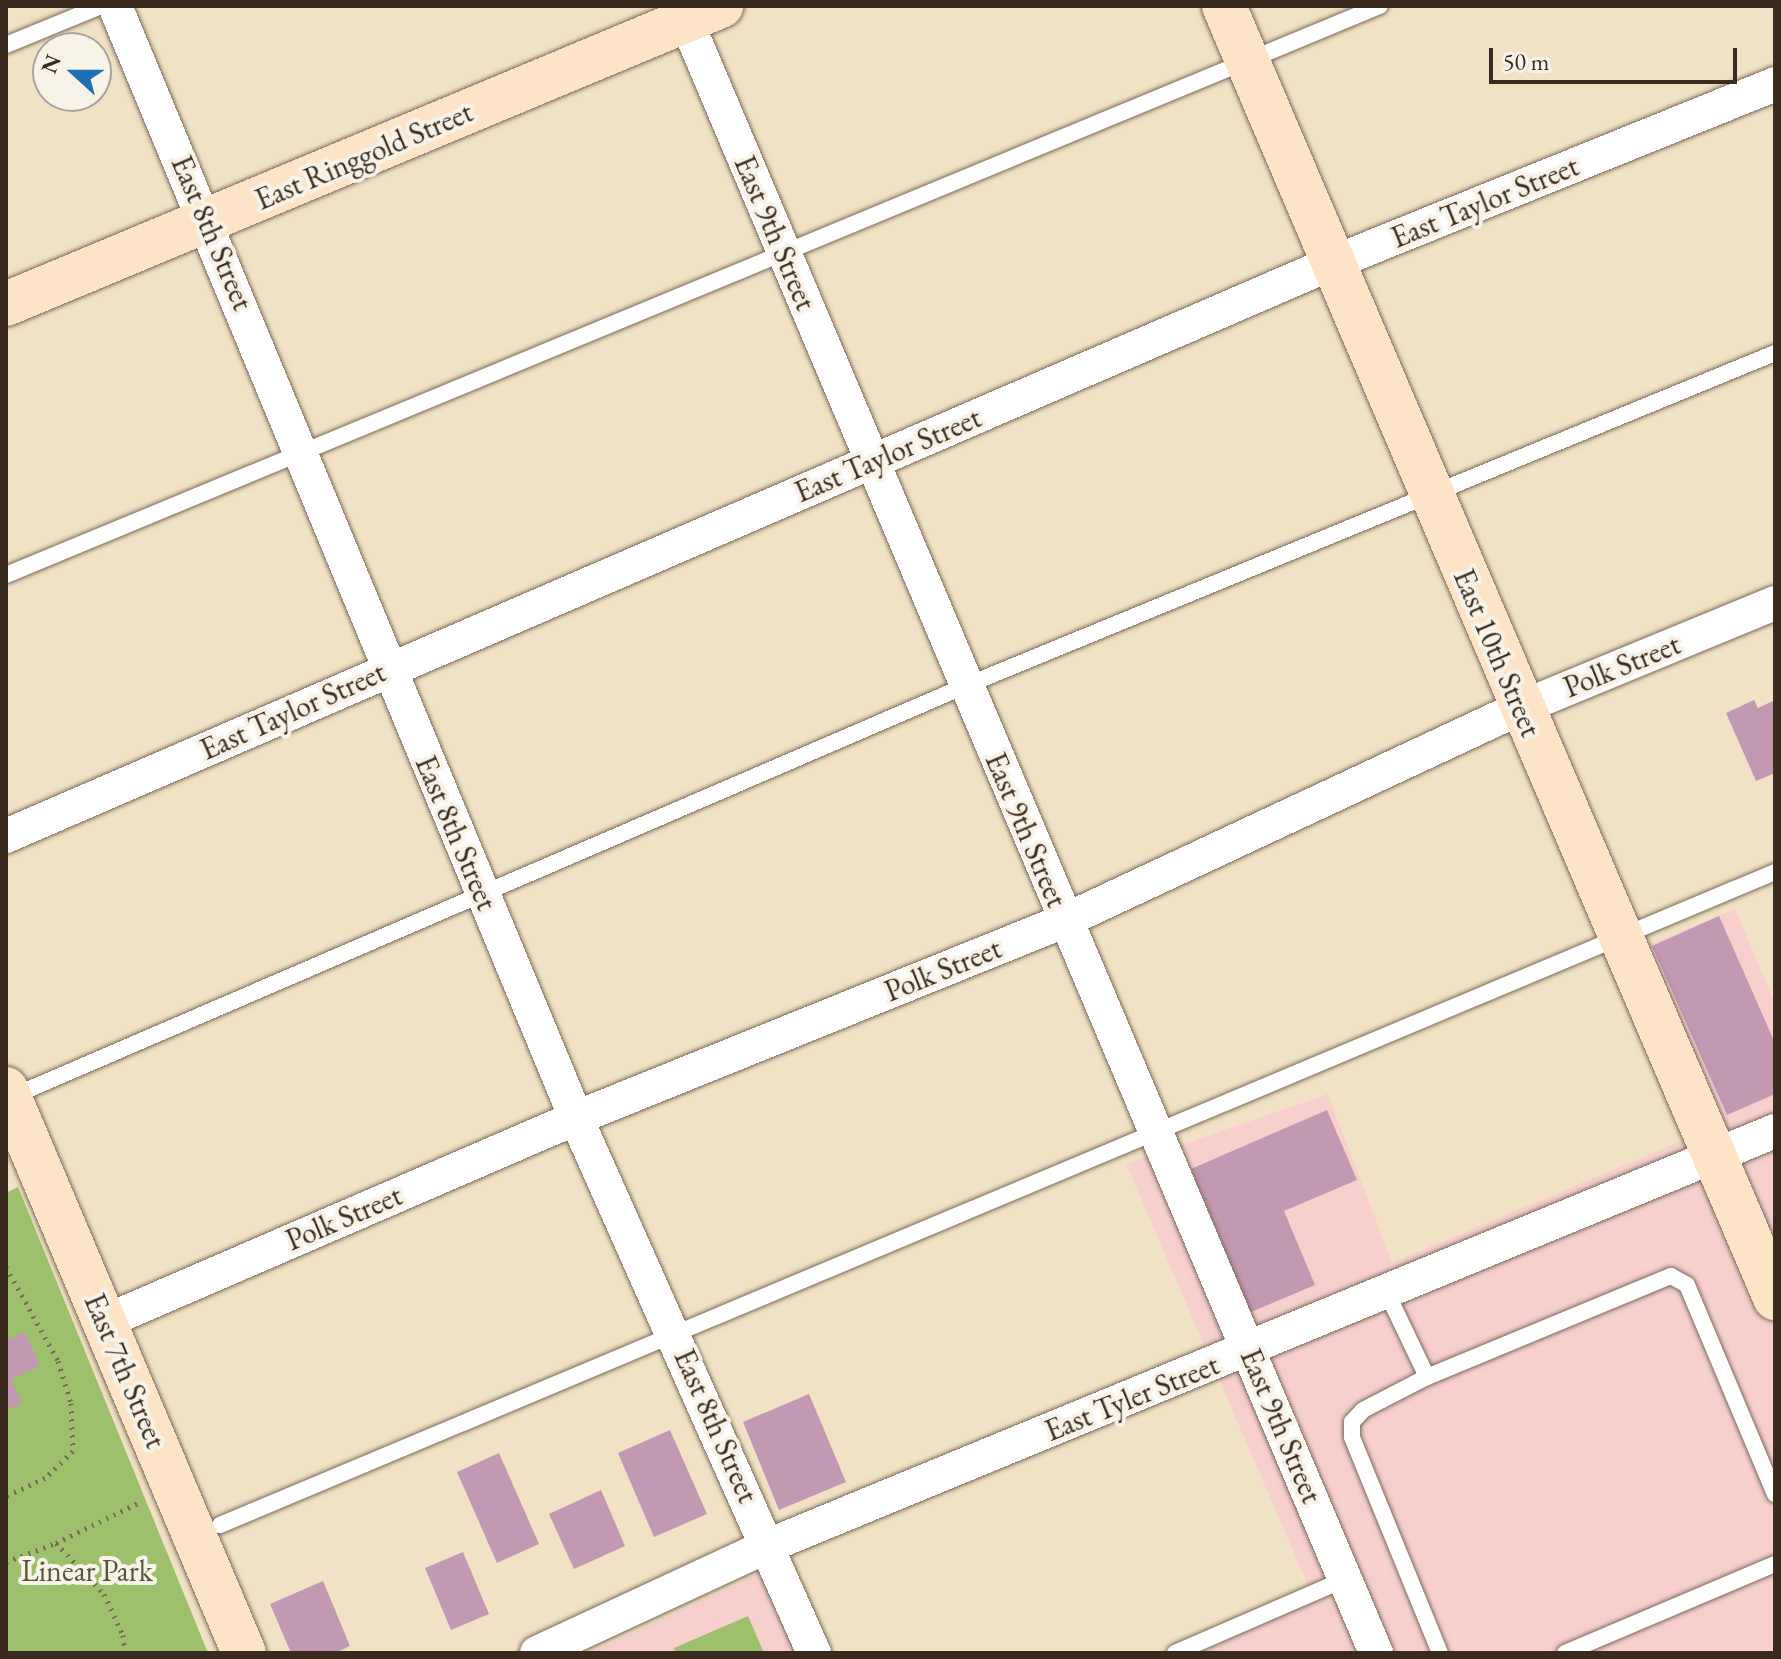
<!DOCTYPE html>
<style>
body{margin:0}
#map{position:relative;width:1781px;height:1659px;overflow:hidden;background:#f1e2c5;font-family:"EB Garamond",serif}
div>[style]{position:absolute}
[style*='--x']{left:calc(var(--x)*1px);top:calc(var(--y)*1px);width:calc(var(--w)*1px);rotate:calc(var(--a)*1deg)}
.built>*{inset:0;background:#f7d0ce}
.green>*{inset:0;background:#9cc06b}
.building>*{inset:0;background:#c398b2}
.path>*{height:5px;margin-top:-2.5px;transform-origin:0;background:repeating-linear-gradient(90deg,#7b6a58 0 2px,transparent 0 8px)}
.roads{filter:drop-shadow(0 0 2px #7b6a58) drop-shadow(0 0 2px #7b6a58)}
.lane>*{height:16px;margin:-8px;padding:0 8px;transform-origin:8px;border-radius:8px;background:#fff}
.street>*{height:34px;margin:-17px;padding:0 17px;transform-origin:17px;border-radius:17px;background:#fff}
.secondary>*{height:44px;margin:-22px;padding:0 22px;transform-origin:22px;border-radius:22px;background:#fee4c6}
span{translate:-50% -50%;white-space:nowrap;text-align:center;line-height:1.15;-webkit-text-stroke:8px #f7f3e8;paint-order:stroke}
.street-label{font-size:30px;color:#3b2a1e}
.park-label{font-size:30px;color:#585735}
.frame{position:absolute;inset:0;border:8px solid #3b2a1e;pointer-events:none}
.north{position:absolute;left:32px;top:32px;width:80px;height:80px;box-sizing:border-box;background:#f7f3e8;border:2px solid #aca397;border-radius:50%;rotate:291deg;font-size:22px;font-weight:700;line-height:32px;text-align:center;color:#3b2a1e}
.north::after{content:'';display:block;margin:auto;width:28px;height:36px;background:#1f6fb2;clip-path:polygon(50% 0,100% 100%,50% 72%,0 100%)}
.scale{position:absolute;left:1489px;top:48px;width:248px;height:36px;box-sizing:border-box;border:4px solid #3b2a1e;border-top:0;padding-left:10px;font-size:24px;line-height:28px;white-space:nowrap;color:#3b2a1e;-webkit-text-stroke:6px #f7f3e8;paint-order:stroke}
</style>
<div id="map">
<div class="built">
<div style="clip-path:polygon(1735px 909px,1775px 1003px,1775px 1653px,1202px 1653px,1313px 1597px,1126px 1164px,1328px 1094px,1392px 1263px,1719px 1125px,1643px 947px)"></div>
<div style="clip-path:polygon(778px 1565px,819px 1653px,590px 1653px)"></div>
</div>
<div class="green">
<div style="clip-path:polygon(18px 1187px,208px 1653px,6px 1653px,6px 1193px)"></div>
<div style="clip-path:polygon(748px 1616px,764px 1653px,676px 1653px,674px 1648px)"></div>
</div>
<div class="building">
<div style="clip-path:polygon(1754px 700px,1758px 708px,1775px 700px,1775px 773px,1756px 781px,1726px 713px)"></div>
<div style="clip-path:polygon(1719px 916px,1775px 1043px,1775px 1094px,1727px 1115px,1652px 946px)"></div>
<div style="clip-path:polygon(1327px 1110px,1357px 1180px,1284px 1211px,1315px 1285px,1251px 1312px,1191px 1169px)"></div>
<div style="clip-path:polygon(25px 1332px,40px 1366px,11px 1379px,22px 1403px,6px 1410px,6px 1341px)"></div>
<div style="clip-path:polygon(809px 1394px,846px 1482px,779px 1510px,743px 1422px)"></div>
<div style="clip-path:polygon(670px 1430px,707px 1514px,654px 1537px,618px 1453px)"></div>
<div style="clip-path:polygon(499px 1453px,539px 1544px,497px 1563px,457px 1472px)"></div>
<div style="clip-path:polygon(601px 1490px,625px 1546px,574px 1569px,549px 1514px)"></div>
<div style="clip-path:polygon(463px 1552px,489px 1614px,451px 1630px,425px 1568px)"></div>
<div style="clip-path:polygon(323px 1581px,350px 1646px,335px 1653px,291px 1653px,270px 1604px)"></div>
</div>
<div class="path">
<div style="--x:6;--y:1267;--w:107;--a:61"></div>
<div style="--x:58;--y:1361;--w:44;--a:72.8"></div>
<div style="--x:71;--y:1403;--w:48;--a:87.6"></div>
<div style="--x:73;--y:1451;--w:39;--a:136"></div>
<div style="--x:45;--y:1478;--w:43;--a:155.2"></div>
<div style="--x:56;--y:1543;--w:93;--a:-26"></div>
<div style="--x:6;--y:1562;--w:53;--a:-20.8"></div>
<div style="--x:56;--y:1543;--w:70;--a:46.7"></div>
<div style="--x:104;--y:1594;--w:45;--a:65.1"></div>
<div style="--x:123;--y:1635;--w:18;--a:84"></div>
</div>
<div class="roads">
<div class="lane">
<div style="--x:6;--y:45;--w:103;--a:-22.3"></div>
<div style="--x:6;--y:575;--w:1487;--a:-22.5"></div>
<div style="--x:11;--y:1097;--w:1039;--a:-23.31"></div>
<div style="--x:965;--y:686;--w:876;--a:-22.35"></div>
<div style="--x:1387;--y:1293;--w:93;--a:64.5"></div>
<div style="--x:220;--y:1525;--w:1687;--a:-22.78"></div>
<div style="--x:1175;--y:1653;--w:185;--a:-23.5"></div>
<div style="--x:1440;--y:1653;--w:233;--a:-112.2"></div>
<div style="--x:1352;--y:1437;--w:15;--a:-90"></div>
<div style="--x:1352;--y:1422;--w:16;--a:-47"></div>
<div style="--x:1363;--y:1410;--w:72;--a:-27.3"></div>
<div style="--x:1427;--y:1377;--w:264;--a:-22.5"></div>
<div style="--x:1671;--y:1276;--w:18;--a:29"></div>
<div style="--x:1687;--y:1285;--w:227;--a:67.2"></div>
<div style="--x:1565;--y:1653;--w:228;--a:-23"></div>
</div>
<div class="street">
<div style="--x:115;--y:6;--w:1204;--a:67.48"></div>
<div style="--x:576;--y:1118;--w:586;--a:66.02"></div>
<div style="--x:680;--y:6;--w:1788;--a:67.09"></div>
<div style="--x:6;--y:836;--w:1442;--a:-23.37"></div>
<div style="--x:1330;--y:264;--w:480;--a:-22"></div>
<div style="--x:104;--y:1322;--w:514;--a:-23.37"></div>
<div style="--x:576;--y:1118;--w:526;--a:-21.98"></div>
<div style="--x:1064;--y:921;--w:503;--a:-25.04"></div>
<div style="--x:1520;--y:708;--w:276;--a:-22.4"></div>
<div style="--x:537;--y:1653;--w:257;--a:-24.9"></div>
<div style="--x:770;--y:1545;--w:1087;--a:-22.39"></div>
</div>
<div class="secondary">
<div style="--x:1224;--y:6;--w:1405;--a:66.9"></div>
<div style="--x:6;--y:304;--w:775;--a:-22.63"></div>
<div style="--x:6;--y:1089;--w:612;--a:67.12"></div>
</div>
</div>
<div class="street-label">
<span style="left:364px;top:156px;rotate:-23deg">East Ringgold Street</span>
<span style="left:1485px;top:202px;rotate:-22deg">East Taylor Street</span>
<span style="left:212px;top:233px;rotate:67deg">East 8th Street</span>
<span style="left:775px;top:233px;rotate:67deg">East 9th Street</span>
<span style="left:888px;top:455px;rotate:-23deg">East Taylor Street</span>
<span style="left:1497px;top:653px;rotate:67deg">East 10th Street</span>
<span style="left:1622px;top:666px;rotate:-22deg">Polk Street</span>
<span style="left:293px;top:711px;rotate:-24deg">East Taylor Street</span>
<span style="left:1026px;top:830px;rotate:67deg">East 9th Street</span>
<span style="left:456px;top:833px;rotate:67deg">East 8th Street</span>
<span style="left:943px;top:970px;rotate:-22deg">Polk Street</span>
<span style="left:344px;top:1218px;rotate:-23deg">Polk Street</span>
<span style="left:125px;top:1371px;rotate:67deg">East 7th Street</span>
<span style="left:1132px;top:1398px;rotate:-22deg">East Tyler Street</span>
<span style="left:716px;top:1426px;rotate:66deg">East 8th Street</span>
<span style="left:1281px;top:1426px;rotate:67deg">East 9th Street</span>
</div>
<div class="park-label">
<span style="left:87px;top:1571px">Linear Park</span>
</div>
<div class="frame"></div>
<div class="north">N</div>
<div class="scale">50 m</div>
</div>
